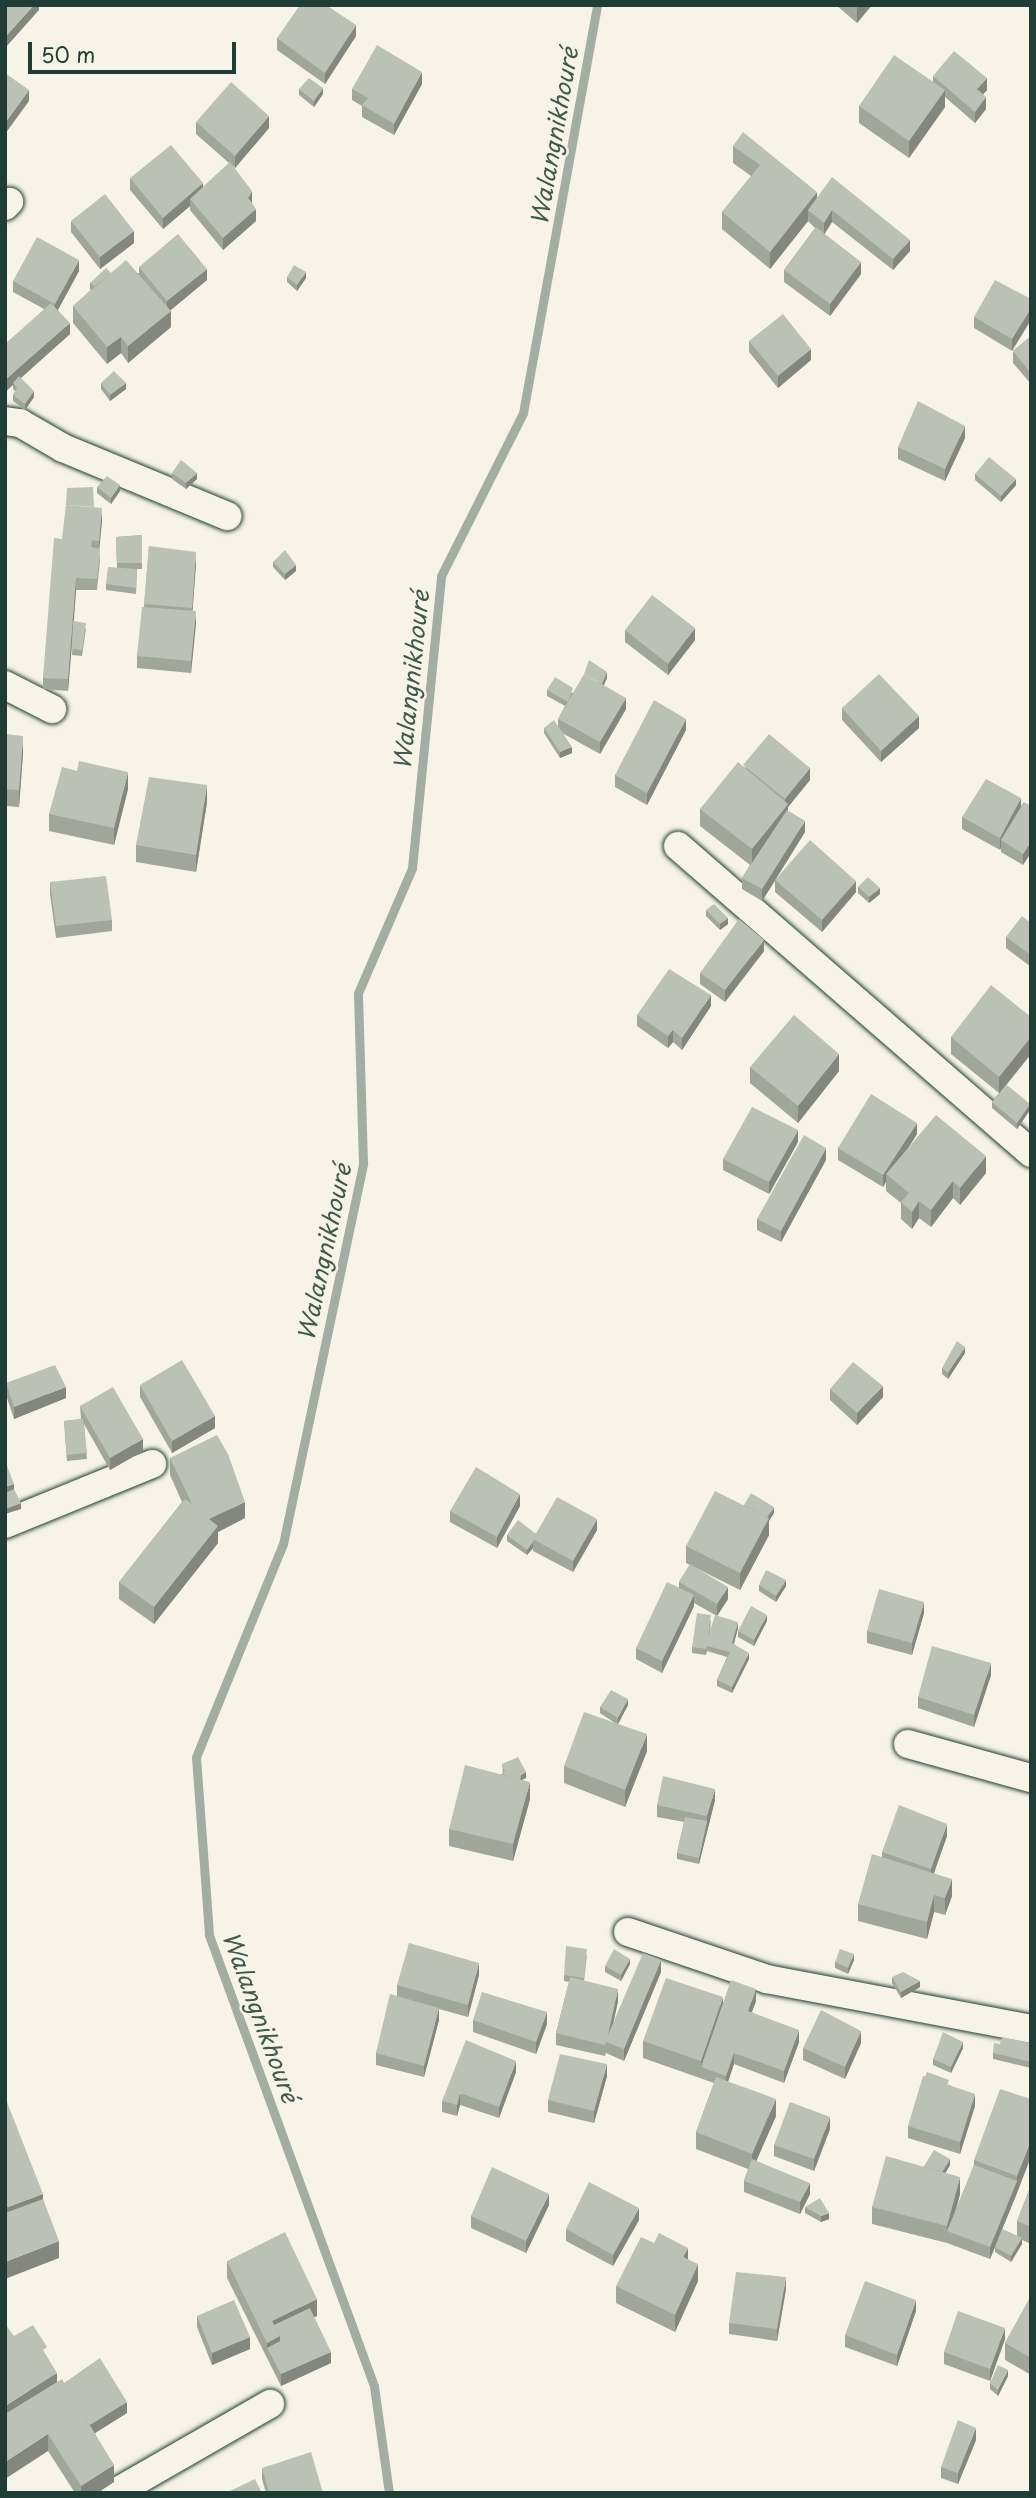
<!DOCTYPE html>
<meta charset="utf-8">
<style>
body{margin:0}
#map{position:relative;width:1036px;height:2498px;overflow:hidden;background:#f7f3e8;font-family:"Playpen Sans",sans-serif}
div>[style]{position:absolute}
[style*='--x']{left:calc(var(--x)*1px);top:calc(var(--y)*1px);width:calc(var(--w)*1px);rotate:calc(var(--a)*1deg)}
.stream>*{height:9px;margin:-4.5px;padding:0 4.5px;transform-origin:4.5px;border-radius:4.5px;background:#a4ada3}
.roads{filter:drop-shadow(0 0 2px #1f3d34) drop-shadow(0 0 2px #1f3d34)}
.minor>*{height:28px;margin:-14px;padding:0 14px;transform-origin:14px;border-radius:14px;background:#f7f3e8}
.wall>*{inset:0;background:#a1a69d}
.shaded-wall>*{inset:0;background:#83877f}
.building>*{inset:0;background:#bbc1b6}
span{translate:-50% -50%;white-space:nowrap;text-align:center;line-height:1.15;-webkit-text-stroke:5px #f7f3e8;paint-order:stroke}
.water-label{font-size:23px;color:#405950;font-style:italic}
.frame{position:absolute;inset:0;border:7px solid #1f3d34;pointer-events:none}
.scale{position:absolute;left:28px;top:42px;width:208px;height:32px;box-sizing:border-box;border:4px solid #1f3d34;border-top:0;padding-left:9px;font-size:21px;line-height:24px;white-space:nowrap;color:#1f3d34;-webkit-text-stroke:5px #f7f3e8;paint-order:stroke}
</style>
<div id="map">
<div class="stream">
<div style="--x:389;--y:2493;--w:108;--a:-98"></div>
<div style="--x:374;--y:2386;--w:481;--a:-110.1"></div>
<div style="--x:209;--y:1934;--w:177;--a:-94.2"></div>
<div style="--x:196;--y:1757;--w:230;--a:-67.8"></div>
<div style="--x:283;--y:1544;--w:389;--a:-78.1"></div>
<div style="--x:363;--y:1163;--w:170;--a:-91.7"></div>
<div style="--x:358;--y:993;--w:136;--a:-66.6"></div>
<div style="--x:412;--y:868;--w:293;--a:-84.3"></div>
<div style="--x:441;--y:576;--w:182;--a:-63.3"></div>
<div style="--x:523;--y:413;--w:415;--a:-79.7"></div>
</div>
<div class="roads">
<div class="minor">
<div style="--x:5;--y:206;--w:6;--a:-45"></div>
<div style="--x:5;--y:421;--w:15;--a:8"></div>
<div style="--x:20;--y:423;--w:50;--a:30.2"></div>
<div style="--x:63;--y:448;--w:178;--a:22.5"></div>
<div style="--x:5;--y:685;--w:53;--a:27.1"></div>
<div style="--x:678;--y:846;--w:468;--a:41"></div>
<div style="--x:5;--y:1524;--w:159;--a:-22.2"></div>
<div style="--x:908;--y:1744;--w:128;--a:15.5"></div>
<div style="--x:628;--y:1932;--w:147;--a:18.7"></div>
<div style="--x:767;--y:1979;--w:269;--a:10.7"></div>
<div style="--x:115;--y:2493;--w:179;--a:-29.9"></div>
</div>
</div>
<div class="wall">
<div style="clip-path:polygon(836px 5px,872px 5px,857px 23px)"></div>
<div style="clip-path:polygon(356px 36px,325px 84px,277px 50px,277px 38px)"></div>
<div style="clip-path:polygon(933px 76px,987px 90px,983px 94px,986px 109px,975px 123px,945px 97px,945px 107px,909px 158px,859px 123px,859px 106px,933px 82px)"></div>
<div style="clip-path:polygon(422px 84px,394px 135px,362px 117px,362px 106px,352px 100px,352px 89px)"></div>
<div style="clip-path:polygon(299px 89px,323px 94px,314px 107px,299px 95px)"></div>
<div style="clip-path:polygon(196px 122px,269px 128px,235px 168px,232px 165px,252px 203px,256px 221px,223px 250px,190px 210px,190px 206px,163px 229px,130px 190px,130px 178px,203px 187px,229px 163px,196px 134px)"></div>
<div style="clip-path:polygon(733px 146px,817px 198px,910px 251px,893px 270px,832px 222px,824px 234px,861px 274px,830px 316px,784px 282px,784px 270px,815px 228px,808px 221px,770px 269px,722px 229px,722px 212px,751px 176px,733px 163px)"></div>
<div style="clip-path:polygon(71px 221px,134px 243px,100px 269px,71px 232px)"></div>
<div style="clip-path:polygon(139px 267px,207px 280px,171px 310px,171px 327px,128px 363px,121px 353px,107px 364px,73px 323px,73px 306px,91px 290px,90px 289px,90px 283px,111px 273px,139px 273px)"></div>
<div style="clip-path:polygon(79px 271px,58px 310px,70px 334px,21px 378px,34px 397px,25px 410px,13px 401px,13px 395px,15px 391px,13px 389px,13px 385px,5px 392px,44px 309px,13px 292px,13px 281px)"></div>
<div style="clip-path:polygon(287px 277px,306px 278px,297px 291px,287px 282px)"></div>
<div style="clip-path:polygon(1031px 299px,1012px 351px,974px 328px,974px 317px)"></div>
<div style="clip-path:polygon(1031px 336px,1031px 384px,1013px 363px,1013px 351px)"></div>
<div style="clip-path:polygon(749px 341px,811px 360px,778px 388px,749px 352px)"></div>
<div style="clip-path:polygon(101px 383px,126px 389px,110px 401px,101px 389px)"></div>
<div style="clip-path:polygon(965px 438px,945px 481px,898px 459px,898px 447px)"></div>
<div style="clip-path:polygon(172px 473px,197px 479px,186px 489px,172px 479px)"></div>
<div style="clip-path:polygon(975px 474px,1016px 485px,1001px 502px,975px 480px)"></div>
<div style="clip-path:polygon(97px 487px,120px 491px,111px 504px,97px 493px)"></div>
<div style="clip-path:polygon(94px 507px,102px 520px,99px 549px,100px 561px,97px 590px,76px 590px,74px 621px,86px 629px,82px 656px,72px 655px,73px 634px,68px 691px,43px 689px,43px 678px,62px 539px)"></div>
<div style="clip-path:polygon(142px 535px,142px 569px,133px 569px,137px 569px,136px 594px,106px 590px,106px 584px,117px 568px,116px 537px)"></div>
<div style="clip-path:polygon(149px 546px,196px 564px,192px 611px,196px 623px,191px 673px,137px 668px,137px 656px,144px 607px)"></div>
<div style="clip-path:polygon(273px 562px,296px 571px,285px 580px,273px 567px)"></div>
<div style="clip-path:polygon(625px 630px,695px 640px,668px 675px,625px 642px)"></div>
<div style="clip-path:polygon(607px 678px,604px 685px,626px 709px,600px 754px,562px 733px,572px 753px,560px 758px,544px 733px,544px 728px,558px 726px,558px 719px,565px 706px,547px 696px,547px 690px,573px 693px)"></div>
<div style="clip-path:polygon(842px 708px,919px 728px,881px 762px,842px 720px)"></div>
<div style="clip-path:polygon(686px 730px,647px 805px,615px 787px,615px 775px)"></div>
<div style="clip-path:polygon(5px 734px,23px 753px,19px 807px,5px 806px)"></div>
<div style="clip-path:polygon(743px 767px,810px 780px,788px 807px,788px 811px,805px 832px,776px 879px,856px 892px,822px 932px,775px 892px,775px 881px,762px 901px,742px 889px,742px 878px,750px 865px,700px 826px,700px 809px)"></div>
<div style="clip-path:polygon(128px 789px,114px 845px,49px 831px,49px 814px)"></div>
<div style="clip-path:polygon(207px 802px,196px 872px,136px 862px,136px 845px)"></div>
<div style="clip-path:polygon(1024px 802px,1023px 865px,1001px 852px,1001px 847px,1000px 850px,962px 829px,962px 817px,1021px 806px)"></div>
<div style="clip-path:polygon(50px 882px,112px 920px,112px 931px,56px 938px,50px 894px)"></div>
<div style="clip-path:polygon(858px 887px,880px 894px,869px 903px,858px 893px)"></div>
<div style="clip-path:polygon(706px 910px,728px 924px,720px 930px,706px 916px)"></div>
<div style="clip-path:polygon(1031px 923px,1031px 967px,1006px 948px,1006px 937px)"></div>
<div style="clip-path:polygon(764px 951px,725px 1002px,700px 984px,700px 973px)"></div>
<div style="clip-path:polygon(711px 1006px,682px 1050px,673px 1042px,668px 1048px,637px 1026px,637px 1015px)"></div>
<div style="clip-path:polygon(1031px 1017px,1031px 1054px,1001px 1092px,1030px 1110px,1017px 1129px,992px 1108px,992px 1102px,999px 1093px,951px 1054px,951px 1037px)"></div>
<div style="clip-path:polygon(750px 1067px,839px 1071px,798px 1123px,750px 1083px)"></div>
<div style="clip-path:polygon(917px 1134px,908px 1148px,986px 1173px,960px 1205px,953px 1198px,931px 1227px,919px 1218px,912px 1229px,901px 1219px,901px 1203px,886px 1191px,886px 1182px,883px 1187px,838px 1160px,838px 1148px)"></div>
<div style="clip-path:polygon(798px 1142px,769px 1194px,723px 1170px,723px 1159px)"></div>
<div style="clip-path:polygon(826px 1160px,781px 1242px,757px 1230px,757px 1219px)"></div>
<div style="clip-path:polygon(965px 1353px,948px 1379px,942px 1374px,942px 1368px)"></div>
<div style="clip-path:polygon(6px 1383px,66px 1398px,14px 1419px,6px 1395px)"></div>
<div style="clip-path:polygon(140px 1385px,215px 1428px,172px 1453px,140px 1397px)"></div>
<div style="clip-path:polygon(830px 1389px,883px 1397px,857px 1425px,830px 1400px)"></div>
<div style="clip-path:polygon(80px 1406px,143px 1451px,110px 1470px,84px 1424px,87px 1459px,67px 1461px,64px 1421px,81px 1419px)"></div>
<div style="clip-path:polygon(170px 1458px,245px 1518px,218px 1532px,218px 1543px,154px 1624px,119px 1599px,119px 1582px,182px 1502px,170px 1475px)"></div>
<div style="clip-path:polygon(744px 1505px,774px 1513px,769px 1521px,769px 1535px,740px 1590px,694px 1567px,728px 1599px,717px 1616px,694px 1603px,694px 1606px,662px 1673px,636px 1659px,636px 1648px,679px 1587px,679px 1582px,690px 1565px,686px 1563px,686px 1546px)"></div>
<div style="clip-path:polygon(520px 1506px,497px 1548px,450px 1522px,450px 1511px)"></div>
<div style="clip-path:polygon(597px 1530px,573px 1572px,533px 1551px,533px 1548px,527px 1555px,507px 1541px,507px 1535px)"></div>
<div style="clip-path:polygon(759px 1585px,786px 1586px,776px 1602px,759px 1591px)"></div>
<div style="clip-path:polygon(924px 1613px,912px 1655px,867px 1643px,867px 1631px)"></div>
<div style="clip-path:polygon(711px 1620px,710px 1632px,738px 1628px,734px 1644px,749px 1659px,732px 1693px,717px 1686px,717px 1680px,727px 1657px,707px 1651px,706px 1655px,692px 1653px,692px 1647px)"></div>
<div style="clip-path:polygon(767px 1621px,754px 1646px,738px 1637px,738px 1631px)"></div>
<div style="clip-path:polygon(991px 1675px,974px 1727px,918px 1708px,918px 1697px)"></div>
<div style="clip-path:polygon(628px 1705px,618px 1724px,647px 1751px,625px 1807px,564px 1783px,564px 1766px,615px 1723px,600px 1713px,600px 1707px)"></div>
<div style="clip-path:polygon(502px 1764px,526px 1778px,522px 1780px,530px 1799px,513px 1861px,449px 1846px,449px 1829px,502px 1774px,503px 1772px)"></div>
<div style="clip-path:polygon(715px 1800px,699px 1864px,677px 1859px,677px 1853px,684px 1822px,657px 1817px,657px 1805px)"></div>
<div style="clip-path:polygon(947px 1836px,934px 1873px,952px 1896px,945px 1915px,934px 1912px,927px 1939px,858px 1921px,858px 1904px,882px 1857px,882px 1852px)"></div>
<div style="clip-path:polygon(587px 1955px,584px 1981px,618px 2001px,613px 2023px,661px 1972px,624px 2061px,606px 2053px,605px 2056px,556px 2045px,556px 2033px,569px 1982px,564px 1981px,564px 1975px)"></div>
<div style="clip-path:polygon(854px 1960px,848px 1974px,835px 1968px,835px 1962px)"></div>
<div style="clip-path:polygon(630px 1964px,621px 1981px,605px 1972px,605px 1966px)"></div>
<div style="clip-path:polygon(479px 1975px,468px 2017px,439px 2009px,439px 2020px,424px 2077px,376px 2065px,376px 2053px,397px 1997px,397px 1985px)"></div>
<div style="clip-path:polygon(892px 1977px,920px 1987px,901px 1998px,892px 1983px)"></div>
<div style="clip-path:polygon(756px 2001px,752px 2012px,799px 2042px,784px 2083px,734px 2064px,728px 2082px,776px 2116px,756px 2161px,810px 2194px,800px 2214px,744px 2192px,744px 2181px,748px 2169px,696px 2149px,696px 2132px,714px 2083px,643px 2058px,643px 2041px,723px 2004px)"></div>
<div style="clip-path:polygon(473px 2020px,547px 2024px,536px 2054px,473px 2032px)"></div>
<div style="clip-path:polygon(861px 2043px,845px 2079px,803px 2060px,803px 2048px)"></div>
<div style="clip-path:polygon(1031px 2043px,1031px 2068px,993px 2059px,993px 2053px,1000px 2044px)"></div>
<div style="clip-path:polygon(963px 2048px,951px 2073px,933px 2065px,933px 2059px)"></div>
<div style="clip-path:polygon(516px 2072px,499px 2118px,460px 2105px,457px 2116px,442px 2112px,442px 2101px)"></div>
<div style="clip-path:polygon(607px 2076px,594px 2123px,548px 2112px,548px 2100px)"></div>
<div style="clip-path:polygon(949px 2085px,975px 2106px,960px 2154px,908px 2138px,908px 2126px)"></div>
<div style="clip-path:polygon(1031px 2099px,1017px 2193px,1002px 2229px,1017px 2236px,1017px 2221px,1031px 2185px,1031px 2244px,1022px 2240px,1022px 2244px,1011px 2262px,995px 2252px,995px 2247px,990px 2259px,947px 2243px,872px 2224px,872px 2207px,924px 2167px,924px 2166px,950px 2165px,945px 2173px,960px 2194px,955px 2212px,974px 2165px,974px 2160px)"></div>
<div style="clip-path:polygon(830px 2129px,814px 2171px,774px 2156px,774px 2145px)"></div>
<div style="clip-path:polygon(549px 2205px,526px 2253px,471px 2228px,471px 2216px)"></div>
<div style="clip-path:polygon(805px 2207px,829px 2219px,821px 2222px,805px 2213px)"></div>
<div style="clip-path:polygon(639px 2220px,613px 2266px,566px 2241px,566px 2229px)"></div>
<div style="clip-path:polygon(227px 2261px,317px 2316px,314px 2317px,331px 2363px,281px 2386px,227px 2278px)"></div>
<div style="clip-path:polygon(698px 2281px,675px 2332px,616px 2303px,616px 2286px)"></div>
<div style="clip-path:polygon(786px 2289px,777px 2341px,729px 2334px,729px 2323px)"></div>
<div style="clip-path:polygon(1031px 2296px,1031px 2375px,1005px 2360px,1005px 2343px)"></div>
<div style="clip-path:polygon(916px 2311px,897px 2366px,845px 2347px,845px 2335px)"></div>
<div style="clip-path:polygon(197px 2316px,250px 2349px,212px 2365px,197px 2327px)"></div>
<div style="clip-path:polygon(14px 2336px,47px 2357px,57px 2382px,64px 2383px,127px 2413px,95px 2433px,114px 2482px,97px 2493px,75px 2493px,48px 2451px)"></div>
<div style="clip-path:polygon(1005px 2339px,990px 2381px,944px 2364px,944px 2352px)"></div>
<div style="clip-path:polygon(1008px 2376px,998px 2396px,990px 2389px,990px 2383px)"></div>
<div style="clip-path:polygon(976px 2440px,958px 2484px,941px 2478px,941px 2467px)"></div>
<div style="clip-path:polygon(262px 2468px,323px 2493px,266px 2493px,262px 2479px)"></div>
</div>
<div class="shaded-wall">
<div style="clip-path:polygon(34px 5px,39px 5px,39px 10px,6px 47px,6px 36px)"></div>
<div style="clip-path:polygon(858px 5px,872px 5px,857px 23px,857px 6px)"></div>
<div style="clip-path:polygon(356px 25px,356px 36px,325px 84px,325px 73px)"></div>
<div style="clip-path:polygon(422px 72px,422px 84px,394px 135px,394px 124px)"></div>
<div style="clip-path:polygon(987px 78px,987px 90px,977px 101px,977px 89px)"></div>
<div style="clip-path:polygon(323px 88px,323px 94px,314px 107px,314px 101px)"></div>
<div style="clip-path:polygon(29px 90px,29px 101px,5px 134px,5px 123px)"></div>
<div style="clip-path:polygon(945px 90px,945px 107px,909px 158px,909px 141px)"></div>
<div style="clip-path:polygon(986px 97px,986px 109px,975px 123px,975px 112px)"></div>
<div style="clip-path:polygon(269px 116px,269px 128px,235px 168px,235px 156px)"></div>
<div style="clip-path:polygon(203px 183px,203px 195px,190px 199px,190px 206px,163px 229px,163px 218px)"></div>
<div style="clip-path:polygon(252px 191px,252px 203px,248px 198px)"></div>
<div style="clip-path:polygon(817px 192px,817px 209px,808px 210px,808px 221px,770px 269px,770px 252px)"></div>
<div style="clip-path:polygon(256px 209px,256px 221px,223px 250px,223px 238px)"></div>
<div style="clip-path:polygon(832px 210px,832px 222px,824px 235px,824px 223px)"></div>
<div style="clip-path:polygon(134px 231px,134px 243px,100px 269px,100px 257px)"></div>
<div style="clip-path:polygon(910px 240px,910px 251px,893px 270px,893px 259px)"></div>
<div style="clip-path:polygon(79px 260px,79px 271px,55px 315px,55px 304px)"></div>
<div style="clip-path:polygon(861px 262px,861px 274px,830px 316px,830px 304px)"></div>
<div style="clip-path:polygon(207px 269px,207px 280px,167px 313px,167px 301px)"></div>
<div style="clip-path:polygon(306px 272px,306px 278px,297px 291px,297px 285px)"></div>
<div style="clip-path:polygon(1031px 308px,1031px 320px,1012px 351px,1012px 339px)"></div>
<div style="clip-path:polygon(171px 311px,171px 327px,128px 363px,128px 346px)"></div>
<div style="clip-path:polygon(70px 323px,70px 334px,5px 392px,5px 380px)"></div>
<div style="clip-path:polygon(121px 337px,121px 353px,107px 364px,107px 347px)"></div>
<div style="clip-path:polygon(811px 349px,811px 360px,778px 388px,778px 376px)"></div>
<div style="clip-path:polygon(126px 383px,126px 389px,110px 401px,110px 395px)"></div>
<div style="clip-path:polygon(34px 391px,34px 397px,25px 410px,25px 404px)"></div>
<div style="clip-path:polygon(965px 426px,965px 438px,945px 481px,945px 469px)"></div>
<div style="clip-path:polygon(197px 473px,197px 479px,186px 489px,186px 483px)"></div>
<div style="clip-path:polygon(1016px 479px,1016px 485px,1001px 502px,1001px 496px)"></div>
<div style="clip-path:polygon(120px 485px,120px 491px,111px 504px,111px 498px)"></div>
<div style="clip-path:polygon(102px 508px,102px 520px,99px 552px,99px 541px)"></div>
<div style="clip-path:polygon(196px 552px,196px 564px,192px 619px,192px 608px)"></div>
<div style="clip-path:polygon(296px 565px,296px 571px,285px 580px,285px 574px)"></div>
<div style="clip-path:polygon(76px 578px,76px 590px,68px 691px,68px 679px)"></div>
<div style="clip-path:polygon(196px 611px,196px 623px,191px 673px,191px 661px)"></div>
<div style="clip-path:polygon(695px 628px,695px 640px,668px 675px,668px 664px)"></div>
<div style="clip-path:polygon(607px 672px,607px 678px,601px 691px,601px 685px)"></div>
<div style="clip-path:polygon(626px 698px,626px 709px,600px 754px,600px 742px)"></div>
<div style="clip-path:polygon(919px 716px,919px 728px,881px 762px,881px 751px)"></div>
<div style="clip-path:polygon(686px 719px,686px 730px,647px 805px,647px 793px)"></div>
<div style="clip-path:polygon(23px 736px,23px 753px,19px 807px,19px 790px)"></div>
<div style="clip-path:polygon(572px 747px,572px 753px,560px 758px,560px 752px)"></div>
<div style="clip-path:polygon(810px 768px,810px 780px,788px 807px,788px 821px,752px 866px,752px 849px,785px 808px,785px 799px)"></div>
<div style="clip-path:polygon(128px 772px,128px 789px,114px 845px,114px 828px)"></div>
<div style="clip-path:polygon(207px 785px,207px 802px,196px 872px,196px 855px)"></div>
<div style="clip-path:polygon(1021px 798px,1021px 809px,1001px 840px,1001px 847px,1000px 850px,1000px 838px)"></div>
<div style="clip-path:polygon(805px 821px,805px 832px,762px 901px,762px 889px)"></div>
<div style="clip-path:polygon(1031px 841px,1031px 853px,1023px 865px,1023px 854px)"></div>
<div style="clip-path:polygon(856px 881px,856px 892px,822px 932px,822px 920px)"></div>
<div style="clip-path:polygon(880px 888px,880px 894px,869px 903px,869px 897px)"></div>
<div style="clip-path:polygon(728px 918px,728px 924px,720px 930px,720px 924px)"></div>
<div style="clip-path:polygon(764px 940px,764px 951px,725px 1002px,725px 990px)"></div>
<div style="clip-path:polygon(711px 995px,711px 1006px,682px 1050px,682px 1038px)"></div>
<div style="clip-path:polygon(673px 1030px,673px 1042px,668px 1048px,668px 1036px)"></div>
<div style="clip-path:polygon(1031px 1037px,1031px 1054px,999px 1093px,999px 1077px)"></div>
<div style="clip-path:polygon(839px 1054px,839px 1071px,798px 1123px,798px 1106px)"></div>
<div style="clip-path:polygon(1030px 1104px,1030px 1110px,1017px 1129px,1017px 1123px)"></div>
<div style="clip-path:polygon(917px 1123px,917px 1134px,890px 1177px,886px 1174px,886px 1182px,883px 1187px,883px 1175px)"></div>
<div style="clip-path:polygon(798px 1130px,798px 1142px,769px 1194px,769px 1182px)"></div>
<div style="clip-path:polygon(826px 1148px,826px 1160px,781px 1242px,781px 1231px)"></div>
<div style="clip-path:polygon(986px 1156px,986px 1173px,960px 1205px,960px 1188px)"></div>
<div style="clip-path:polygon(953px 1181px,953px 1198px,931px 1227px,931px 1210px)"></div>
<div style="clip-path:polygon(919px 1201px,919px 1218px,912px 1229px,912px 1212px)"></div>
<div style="clip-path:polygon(965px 1347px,965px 1353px,948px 1379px,948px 1373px)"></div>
<div style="clip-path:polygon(883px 1386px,883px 1397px,857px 1425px,857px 1413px)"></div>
<div style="clip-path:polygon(66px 1387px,66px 1398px,14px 1419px,14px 1407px)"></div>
<div style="clip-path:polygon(215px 1416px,215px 1428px,172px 1453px,172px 1441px)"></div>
<div style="clip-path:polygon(143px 1439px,143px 1451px,110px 1470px,110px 1458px)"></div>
<div style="clip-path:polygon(14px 1484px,14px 1495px,5px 1499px,5px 1487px)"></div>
<div style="clip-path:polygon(520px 1494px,520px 1506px,497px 1548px,497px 1537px)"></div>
<div style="clip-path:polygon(245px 1502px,245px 1518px,218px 1532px,218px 1543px,154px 1624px,154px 1607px,209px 1519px)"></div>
<div style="clip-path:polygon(21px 1503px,21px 1509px,5px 1514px,5px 1509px)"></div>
<div style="clip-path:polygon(774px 1507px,774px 1513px,769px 1521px,769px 1535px,740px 1590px,740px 1573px,763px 1525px)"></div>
<div style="clip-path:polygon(597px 1519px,597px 1530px,573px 1572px,573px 1561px)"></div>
<div style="clip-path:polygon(533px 1542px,533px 1548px,527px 1555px,527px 1550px)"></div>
<div style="clip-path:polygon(786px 1580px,786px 1586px,776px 1602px,776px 1596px)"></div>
<div style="clip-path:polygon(728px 1587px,728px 1599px,717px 1616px,717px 1604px)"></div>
<div style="clip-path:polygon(694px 1595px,694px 1606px,662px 1673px,662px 1661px)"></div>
<div style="clip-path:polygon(924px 1602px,924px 1613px,912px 1655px,912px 1643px)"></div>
<div style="clip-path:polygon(767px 1615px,767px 1621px,754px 1646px,754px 1640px)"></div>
<div style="clip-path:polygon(738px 1622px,738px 1628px,732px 1649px,732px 1643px)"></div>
<div style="clip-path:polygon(749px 1653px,749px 1659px,732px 1693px,732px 1687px)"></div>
<div style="clip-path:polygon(991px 1663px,991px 1675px,974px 1727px,974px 1715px)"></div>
<div style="clip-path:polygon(628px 1699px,628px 1705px,618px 1724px,618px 1718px)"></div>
<div style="clip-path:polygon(647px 1734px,647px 1751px,625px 1807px,625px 1790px)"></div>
<div style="clip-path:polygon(526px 1772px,526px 1778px,521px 1780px,519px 1790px,521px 1775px)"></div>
<div style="clip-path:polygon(530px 1782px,530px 1799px,513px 1861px,513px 1844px)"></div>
<div style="clip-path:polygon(715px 1789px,715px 1800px,699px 1864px,699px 1858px,707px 1821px,707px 1816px)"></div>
<div style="clip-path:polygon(947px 1824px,947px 1836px,931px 1881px,931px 1869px)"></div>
<div style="clip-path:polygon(952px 1879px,952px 1896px,945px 1915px,945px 1898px)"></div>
<div style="clip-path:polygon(934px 1895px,934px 1912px,927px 1939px,927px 1922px)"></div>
<div style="clip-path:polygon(854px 1954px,854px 1960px,848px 1974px,848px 1968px)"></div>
<div style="clip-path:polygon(630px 1959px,630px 1964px,621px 1981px,621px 1975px)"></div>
<div style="clip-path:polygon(661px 1960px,661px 1972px,624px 2061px,624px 2049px)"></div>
<div style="clip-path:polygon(479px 1963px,479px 1975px,468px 2017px,468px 2005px)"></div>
<div style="clip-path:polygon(920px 1981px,920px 1987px,901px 1998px,901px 1992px)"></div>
<div style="clip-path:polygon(618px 1989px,618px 2001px,609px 2043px,608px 2035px)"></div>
<div style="clip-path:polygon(756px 1989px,756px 2001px,748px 2022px,748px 2011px)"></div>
<div style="clip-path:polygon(723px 1997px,723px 2014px,701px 2067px,701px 2061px)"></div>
<div style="clip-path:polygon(439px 2008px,439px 2020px,424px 2077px,424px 2066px)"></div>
<div style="clip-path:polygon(547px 2012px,547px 2024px,536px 2054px,536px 2042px)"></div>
<div style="clip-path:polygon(799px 2030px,799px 2042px,784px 2083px,784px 2071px)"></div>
<div style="clip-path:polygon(861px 2031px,861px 2043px,845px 2079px,845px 2067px)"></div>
<div style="clip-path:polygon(963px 2042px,963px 2048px,951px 2073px,951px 2067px)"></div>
<div style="clip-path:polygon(734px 2053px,734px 2064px,726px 2087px,726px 2076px)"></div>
<div style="clip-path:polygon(516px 2061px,516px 2072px,499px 2118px,499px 2107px)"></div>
<div style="clip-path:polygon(607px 2064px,607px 2076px,594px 2123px,594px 2111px)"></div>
<div style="clip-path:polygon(460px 2093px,460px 2105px,457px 2116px,457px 2105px)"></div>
<div style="clip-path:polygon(975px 2094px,975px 2106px,960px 2154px,960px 2142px)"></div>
<div style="clip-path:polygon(776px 2099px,776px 2116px,752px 2171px,752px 2154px)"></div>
<div style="clip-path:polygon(830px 2117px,830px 2129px,814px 2171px,814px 2159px)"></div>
<div style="clip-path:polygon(1031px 2140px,1031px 2157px,1017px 2193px,1017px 2176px)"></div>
<div style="clip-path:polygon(950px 2159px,950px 2165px,941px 2181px,941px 2175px)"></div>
<div style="clip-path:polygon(960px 2177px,960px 2194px,950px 2232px,947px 2231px,947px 2226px)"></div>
<div style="clip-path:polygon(1017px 2181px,1017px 2193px,990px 2259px,990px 2247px)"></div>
<div style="clip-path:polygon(810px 2183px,810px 2194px,800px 2214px,800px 2202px)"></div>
<div style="clip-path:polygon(43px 2194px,43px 2216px,5px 2230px,5px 2208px)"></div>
<div style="clip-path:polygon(549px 2194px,549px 2205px,526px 2253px,526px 2241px)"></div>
<div style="clip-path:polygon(639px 2208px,639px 2220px,613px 2266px,613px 2255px)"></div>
<div style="clip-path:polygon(829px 2213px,829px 2219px,821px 2222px,821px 2216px)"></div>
<div style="clip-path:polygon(1022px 2238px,1022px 2244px,1011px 2262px,1011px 2256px)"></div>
<div style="clip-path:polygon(59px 2241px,59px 2258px,5px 2279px,5px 2262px)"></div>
<div style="clip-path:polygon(688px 2248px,688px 2265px,683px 2257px)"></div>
<div style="clip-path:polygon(698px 2264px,698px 2281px,675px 2332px,675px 2315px)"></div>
<div style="clip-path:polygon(786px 2277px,786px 2289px,777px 2341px,777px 2329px)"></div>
<div style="clip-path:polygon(317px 2299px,317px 2316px,277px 2335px,272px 2321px)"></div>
<div style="clip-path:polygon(916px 2300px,916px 2311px,897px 2366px,897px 2355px)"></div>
<div style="clip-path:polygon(1005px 2328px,1005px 2339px,990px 2381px,990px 2369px)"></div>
<div style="clip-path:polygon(280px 2336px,280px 2353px,267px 2348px,267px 2343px)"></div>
<div style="clip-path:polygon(250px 2337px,250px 2349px,212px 2365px,212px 2353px)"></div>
<div style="clip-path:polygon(331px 2352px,331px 2363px,281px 2386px,281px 2374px)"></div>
<div style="clip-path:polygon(1008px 2370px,1008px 2376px,998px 2396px,998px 2390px)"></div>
<div style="clip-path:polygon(57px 2373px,57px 2390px,5px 2423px,5px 2406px)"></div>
<div style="clip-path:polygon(127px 2402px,127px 2413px,87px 2438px,87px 2426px)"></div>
<div style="clip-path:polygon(976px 2428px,976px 2440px,958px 2484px,958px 2473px)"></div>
<div style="clip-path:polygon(48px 2434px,48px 2451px,5px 2479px,5px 2462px)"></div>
<div style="clip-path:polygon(114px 2465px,114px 2482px,97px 2493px,81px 2493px,81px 2486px)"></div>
</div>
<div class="building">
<div style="clip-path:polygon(5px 5px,34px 5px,6px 36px,5px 35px)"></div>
<div style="clip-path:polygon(300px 5px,326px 5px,356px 25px,325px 73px,277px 38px)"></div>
<div style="clip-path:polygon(377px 45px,422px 72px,394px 124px,362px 105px,368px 98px,352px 89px)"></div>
<div style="clip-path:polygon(954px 51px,987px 78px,977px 89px,986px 97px,975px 112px,933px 76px)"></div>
<div style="clip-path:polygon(894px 55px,945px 90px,909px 141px,859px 106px)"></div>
<div style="clip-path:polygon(5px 73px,29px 90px,5px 123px)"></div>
<div style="clip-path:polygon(309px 78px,323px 88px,314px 101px,299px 89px)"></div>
<div style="clip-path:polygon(231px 82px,269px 116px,235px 156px,196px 122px)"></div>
<div style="clip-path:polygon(743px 132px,817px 192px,770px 252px,722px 212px,760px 165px,733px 146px)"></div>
<div style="clip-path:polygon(171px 145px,203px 183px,163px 218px,130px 178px)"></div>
<div style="clip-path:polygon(230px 162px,252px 191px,248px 198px,256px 209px,223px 238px,190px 199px)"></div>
<div style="clip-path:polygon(832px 177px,910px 240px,893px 259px,832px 210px,824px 223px,808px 210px)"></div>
<div style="clip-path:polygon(105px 194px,134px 231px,100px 257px,71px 221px)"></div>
<div style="clip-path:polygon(816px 227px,861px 262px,830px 304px,784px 270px)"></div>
<div style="clip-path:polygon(178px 234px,207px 269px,167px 301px,139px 267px)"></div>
<div style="clip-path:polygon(37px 237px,79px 260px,55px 304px,13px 281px)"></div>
<div style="clip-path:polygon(126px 260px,171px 311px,128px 346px,121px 337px,107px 347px,73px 306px)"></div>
<div style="clip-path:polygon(294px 265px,306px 272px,297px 285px,287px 277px)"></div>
<div style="clip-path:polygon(106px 268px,111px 273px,95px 286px,90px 283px)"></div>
<div style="clip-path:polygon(995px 280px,1031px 299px,1031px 308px,1012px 339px,974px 317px)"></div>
<div style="clip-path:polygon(51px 303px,70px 323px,5px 380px,5px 344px)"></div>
<div style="clip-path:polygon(783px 314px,811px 349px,778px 376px,749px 341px)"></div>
<div style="clip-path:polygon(1031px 336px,1031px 373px,1013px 351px)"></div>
<div style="clip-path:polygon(114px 371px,126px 383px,110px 395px,101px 383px)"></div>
<div style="clip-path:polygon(19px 376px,34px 391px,25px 404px,13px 395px,17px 388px,13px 383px)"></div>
<div style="clip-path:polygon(918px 401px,965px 426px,945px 469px,898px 447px)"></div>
<div style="clip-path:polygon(989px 457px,1016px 479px,1001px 496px,975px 474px)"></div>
<div style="clip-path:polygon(181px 460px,197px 473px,186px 483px,172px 473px)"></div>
<div style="clip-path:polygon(107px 476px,120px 485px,111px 498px,97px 487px)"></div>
<div style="clip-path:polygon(93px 487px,94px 507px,66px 505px,67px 488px)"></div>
<div style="clip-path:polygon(66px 505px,102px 508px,99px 541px,92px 540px,91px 547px,100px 549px,97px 579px,76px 578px,68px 679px,43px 678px,54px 538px,62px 539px)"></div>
<div style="clip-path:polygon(142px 535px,142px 563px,117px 563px,116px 537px)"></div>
<div style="clip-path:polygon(149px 546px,196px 552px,192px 608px,144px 604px)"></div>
<div style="clip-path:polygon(285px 550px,296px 565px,285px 574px,273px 562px)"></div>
<div style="clip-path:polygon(108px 567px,137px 569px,136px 588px,106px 584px)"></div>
<div style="clip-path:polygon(652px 595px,695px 628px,668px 664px,625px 630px)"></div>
<div style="clip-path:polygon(142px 607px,196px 611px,191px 661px,137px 656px)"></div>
<div style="clip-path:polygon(73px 621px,86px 623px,82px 650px,72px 649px)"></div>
<div style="clip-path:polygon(589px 660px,607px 672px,602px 684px,584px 674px)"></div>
<div style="clip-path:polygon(584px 674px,626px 698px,600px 742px,558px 719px)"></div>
<div style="clip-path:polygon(879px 674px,919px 716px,881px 751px,842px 708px)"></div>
<div style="clip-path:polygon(555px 677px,573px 688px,568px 702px,547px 690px)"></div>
<div style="clip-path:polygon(654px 700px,686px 719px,647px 793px,615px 775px)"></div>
<div style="clip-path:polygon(554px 720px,572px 747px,560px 752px,544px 728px)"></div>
<div style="clip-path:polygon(5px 734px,23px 736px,19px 790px,5px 789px)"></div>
<div style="clip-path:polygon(769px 734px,810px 768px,785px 799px,743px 765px)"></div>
<div style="clip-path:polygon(79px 761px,128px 772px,114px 828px,49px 814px,62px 767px,77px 771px)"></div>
<div style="clip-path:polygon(738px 762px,788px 804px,752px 849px,700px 809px)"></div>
<div style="clip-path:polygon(149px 777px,207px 785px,196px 855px,136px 845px)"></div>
<div style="clip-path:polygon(986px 779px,1021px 798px,1000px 838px,962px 817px)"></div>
<div style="clip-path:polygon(1024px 802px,1031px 806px,1031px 841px,1023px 854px,1001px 840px)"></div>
<div style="clip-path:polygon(787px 810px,805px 821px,762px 889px,742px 878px)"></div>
<div style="clip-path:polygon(810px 840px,856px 881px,822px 920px,775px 880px)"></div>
<div style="clip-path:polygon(106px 876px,112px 920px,56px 926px,50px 882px)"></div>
<div style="clip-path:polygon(868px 877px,880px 888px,869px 897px,858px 887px)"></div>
<div style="clip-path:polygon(714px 904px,728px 918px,720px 924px,706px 910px)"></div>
<div style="clip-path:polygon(1022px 916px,1031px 923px,1031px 955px,1006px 937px)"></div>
<div style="clip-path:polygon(739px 919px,764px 940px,725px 990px,700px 973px)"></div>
<div style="clip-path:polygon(669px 969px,711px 995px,682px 1038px,673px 1030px,668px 1036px,637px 1015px)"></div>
<div style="clip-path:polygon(991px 985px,1031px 1017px,1031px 1037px,999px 1077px,951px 1037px)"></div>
<div style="clip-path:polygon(794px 1015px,839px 1054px,798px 1106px,750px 1067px)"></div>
<div style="clip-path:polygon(1007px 1085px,1030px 1104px,1017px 1123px,992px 1102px)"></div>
<div style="clip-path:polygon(871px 1094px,917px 1123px,883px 1175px,838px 1148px)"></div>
<div style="clip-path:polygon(752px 1107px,798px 1130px,769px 1182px,723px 1159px)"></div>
<div style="clip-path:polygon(936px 1115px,986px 1156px,960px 1188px,953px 1181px,931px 1210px,919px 1201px,912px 1212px,901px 1202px,909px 1193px,886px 1174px)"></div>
<div style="clip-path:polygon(804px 1135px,826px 1148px,781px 1231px,757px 1219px)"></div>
<div style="clip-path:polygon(957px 1341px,965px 1347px,948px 1373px,942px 1368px)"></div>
<div style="clip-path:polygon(182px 1360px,215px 1416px,172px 1441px,140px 1385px)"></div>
<div style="clip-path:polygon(853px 1362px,883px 1386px,857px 1413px,830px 1389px)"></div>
<div style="clip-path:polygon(55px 1365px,66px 1387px,14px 1407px,6px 1383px)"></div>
<div style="clip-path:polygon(113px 1387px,143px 1439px,110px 1458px,80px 1406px)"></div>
<div style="clip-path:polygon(83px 1419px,87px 1453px,67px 1455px,64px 1421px)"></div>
<div style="clip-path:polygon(217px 1435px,228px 1454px,245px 1502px,209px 1519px,218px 1526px,154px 1607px,119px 1582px,185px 1499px,192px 1504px,170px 1458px)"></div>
<div style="clip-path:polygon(5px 1461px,14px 1484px,5px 1487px)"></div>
<div style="clip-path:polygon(476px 1467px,520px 1494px,497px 1537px,450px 1511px)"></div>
<div style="clip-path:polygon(14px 1489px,21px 1503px,5px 1509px,5px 1493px)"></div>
<div style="clip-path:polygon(715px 1491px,769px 1518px,740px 1573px,686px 1546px)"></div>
<div style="clip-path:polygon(751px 1493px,774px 1507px,767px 1517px,744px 1505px)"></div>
<div style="clip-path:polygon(557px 1497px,597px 1519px,573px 1561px,533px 1539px)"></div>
<div style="clip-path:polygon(518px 1520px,536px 1534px,533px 1542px,527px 1550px,507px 1535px)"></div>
<div style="clip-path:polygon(690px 1564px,728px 1587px,717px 1604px,679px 1582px)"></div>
<div style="clip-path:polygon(766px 1570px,786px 1580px,776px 1596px,759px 1585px)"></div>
<div style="clip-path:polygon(667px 1582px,694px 1595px,662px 1661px,636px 1648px)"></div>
<div style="clip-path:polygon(879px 1589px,924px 1602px,912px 1643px,867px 1631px)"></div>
<div style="clip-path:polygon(751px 1606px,767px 1615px,754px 1640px,738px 1631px)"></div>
<div style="clip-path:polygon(697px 1613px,711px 1615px,708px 1637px,715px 1615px,738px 1622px,732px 1643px,749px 1653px,732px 1687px,717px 1680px,730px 1652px,707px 1646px,706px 1649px,692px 1647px)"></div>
<div style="clip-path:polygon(932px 1646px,991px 1663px,974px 1715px,918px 1697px)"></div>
<div style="clip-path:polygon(611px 1690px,628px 1699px,618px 1718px,600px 1707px)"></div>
<div style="clip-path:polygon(584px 1712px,647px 1734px,625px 1790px,564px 1766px)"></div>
<div style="clip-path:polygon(518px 1757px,526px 1772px,521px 1775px,520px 1780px,502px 1774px,502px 1772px,505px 1772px,502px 1764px)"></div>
<div style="clip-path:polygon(465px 1765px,530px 1782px,513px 1844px,449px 1829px)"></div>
<div style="clip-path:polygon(663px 1776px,715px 1789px,707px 1816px,657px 1805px)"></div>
<div style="clip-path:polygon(899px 1805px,947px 1824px,931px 1869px,882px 1852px)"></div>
<div style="clip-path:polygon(685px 1817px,707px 1821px,699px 1858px,677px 1853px)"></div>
<div style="clip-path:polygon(872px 1854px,952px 1879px,945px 1898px,934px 1895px,927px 1922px,858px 1904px)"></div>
<div style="clip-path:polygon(409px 1943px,479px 1963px,468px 2005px,397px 1985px)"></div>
<div style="clip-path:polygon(566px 1946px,587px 1949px,584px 1978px,564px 1975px)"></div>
<div style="clip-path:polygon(614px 1949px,630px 1959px,621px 1975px,605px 1966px)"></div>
<div style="clip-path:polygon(840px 1949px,854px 1954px,848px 1968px,835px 1962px)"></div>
<div style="clip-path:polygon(643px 1953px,661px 1960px,624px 2049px,606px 2042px,605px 2045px,556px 2033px,570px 1977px,618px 1989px,608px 2035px)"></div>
<div style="clip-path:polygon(903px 1972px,920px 1981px,901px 1992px,892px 1977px)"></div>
<div style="clip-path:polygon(666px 1978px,723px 1997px,701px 2061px,643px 2041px)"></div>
<div style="clip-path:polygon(731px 1980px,756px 1989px,748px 2011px,799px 2030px,784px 2071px,734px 2053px,726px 2076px,701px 2067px)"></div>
<div style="clip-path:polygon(482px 1992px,547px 2012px,536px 2042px,473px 2020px)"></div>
<div style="clip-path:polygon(390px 1994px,439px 2008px,424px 2066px,376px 2053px)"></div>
<div style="clip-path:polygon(821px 2010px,861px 2031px,845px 2067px,803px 2048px)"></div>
<div style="clip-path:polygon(943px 2032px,963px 2042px,951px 2067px,933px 2059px)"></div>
<div style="clip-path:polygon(1002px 2037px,1031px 2043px,1031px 2062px,993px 2053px,994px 2043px,1000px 2044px)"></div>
<div style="clip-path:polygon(466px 2040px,516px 2061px,499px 2107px,460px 2093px,457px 2105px,442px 2101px)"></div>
<div style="clip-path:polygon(560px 2054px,607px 2064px,594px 2111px,548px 2100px)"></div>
<div style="clip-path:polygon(927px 2072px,949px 2080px,947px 2085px,925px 2077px)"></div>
<div style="clip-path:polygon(923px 2076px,975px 2094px,960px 2142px,908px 2126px)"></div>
<div style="clip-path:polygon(716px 2077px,776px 2099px,752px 2154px,696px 2132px)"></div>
<div style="clip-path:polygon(1000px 2089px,1031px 2099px,1031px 2140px,1017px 2176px,974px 2160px)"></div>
<div style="clip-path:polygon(5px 2097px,43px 2194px,5px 2208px)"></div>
<div style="clip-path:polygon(790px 2102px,830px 2117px,814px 2159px,774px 2145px)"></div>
<div style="clip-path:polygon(934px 2150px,950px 2159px,942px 2172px,928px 2168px,924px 2166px)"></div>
<div style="clip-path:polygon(886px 2156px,960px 2177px,947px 2226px,872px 2207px)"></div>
<div style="clip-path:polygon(752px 2159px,810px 2183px,800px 2202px,744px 2181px)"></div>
<div style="clip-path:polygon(974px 2165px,1017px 2181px,990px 2247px,947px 2231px)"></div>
<div style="clip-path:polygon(492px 2167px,549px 2194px,526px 2241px,471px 2216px)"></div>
<div style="clip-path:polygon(589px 2182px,639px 2208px,613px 2255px,566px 2229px)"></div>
<div style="clip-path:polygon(1031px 2185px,1031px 2227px,1017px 2221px)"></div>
<div style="clip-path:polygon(820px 2198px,829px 2213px,821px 2216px,805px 2207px)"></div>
<div style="clip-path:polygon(43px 2199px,59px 2241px,5px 2262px,5px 2213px)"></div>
<div style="clip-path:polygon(1002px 2229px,1022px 2238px,1011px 2256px,995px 2247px)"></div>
<div style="clip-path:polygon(285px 2232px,317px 2299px,272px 2321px,280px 2336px,267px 2343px,227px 2261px)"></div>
<div style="clip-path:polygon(659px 2233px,688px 2248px,683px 2257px,698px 2264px,675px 2315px,616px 2286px,641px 2237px,654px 2243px)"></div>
<div style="clip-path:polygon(736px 2272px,786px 2277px,777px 2329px,729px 2323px)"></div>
<div style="clip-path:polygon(865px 2281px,916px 2300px,897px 2355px,845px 2335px)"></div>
<div style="clip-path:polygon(1031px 2296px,1031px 2358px,1005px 2343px)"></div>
<div style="clip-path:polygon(234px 2300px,250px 2337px,212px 2353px,197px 2316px)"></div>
<div style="clip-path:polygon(310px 2308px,331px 2352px,281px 2374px,267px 2348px,280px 2341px,280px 2336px,274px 2325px)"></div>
<div style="clip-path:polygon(958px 2311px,1005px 2328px,990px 2369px,944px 2352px)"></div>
<div style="clip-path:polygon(5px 2324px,14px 2336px,33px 2325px,47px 2347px,43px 2350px,57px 2373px,5px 2406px)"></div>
<div style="clip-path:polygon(100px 2358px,127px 2402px,90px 2425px,64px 2383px)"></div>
<div style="clip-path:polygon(998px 2365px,1008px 2370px,998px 2390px,990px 2383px)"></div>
<div style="clip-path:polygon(62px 2379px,114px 2465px,81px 2486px,48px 2434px,5px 2462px,5px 2414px)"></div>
<div style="clip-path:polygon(958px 2420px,976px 2428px,958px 2473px,941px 2467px)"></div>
<div style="clip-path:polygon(311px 2452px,323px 2493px,269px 2493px,262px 2468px)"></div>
<div style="clip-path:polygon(255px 2479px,262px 2493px,231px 2493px,230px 2491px)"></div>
</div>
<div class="water-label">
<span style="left:554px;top:136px;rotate:-80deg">Walangnikhouré</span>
<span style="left:411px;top:680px;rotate:-84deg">Walangnikhouré</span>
<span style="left:324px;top:1252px;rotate:-78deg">Walangnikhouré</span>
<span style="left:261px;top:2017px;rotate:70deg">Walangnikhouré</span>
</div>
<div class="frame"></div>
<div class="scale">50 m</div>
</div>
